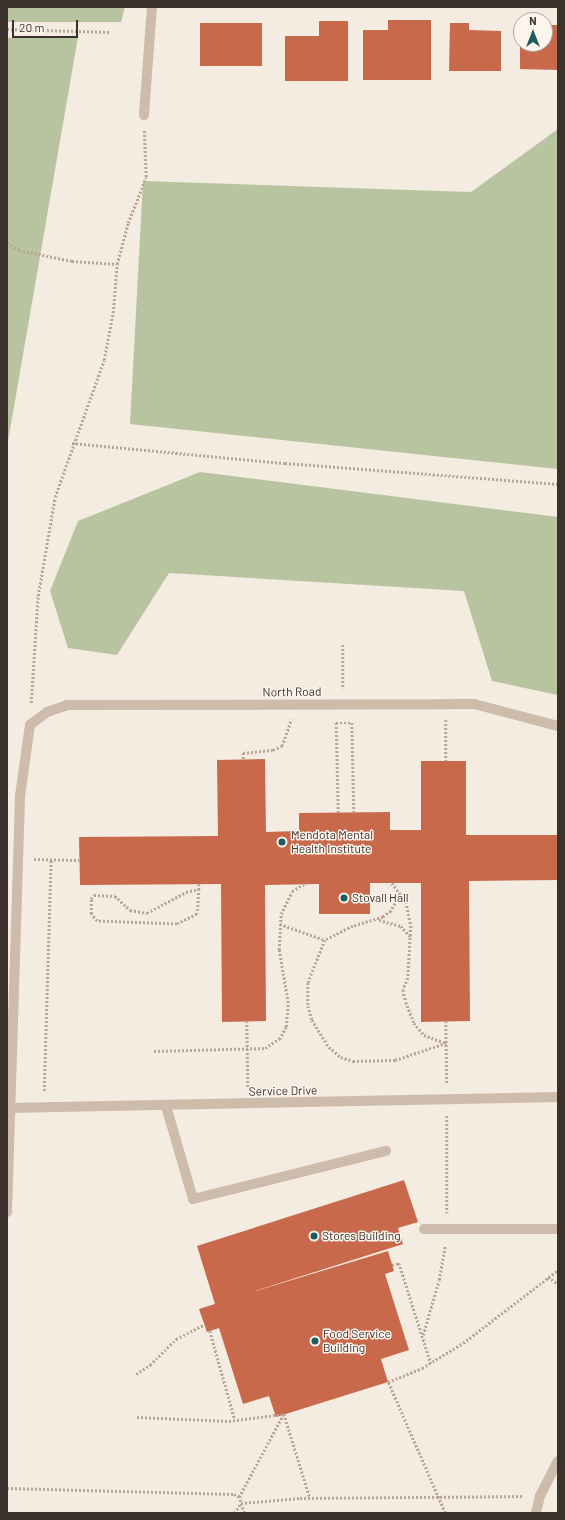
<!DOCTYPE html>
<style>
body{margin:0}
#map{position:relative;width:565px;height:1520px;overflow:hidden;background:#f4ebe1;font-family:Barlow,sans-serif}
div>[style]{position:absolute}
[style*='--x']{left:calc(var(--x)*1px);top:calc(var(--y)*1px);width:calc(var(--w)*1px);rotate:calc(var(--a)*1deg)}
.green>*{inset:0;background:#b8c4a0}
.building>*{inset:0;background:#c8694b}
.path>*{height:2.5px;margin-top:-1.25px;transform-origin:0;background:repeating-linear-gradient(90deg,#b9a596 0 2px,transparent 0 4px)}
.service>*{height:10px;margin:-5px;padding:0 5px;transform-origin:5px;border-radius:5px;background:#cdbbac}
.minor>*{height:10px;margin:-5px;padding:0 5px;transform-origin:5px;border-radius:5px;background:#cdbbac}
.dots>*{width:11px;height:11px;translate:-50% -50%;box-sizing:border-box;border:2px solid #fbf5ee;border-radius:50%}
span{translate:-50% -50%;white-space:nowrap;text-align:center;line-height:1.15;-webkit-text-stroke:3px #fbf5ee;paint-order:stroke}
.street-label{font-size:12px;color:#3b302b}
.poi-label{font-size:12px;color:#3b302b}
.left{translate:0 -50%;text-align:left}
.frame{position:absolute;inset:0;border:8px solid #3b302b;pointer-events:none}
.north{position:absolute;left:513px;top:12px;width:40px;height:40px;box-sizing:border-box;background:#fbf5ee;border:1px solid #aea6a0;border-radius:50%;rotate:0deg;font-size:11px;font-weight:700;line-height:16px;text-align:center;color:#3b302b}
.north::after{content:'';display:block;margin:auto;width:14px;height:18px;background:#1f5a5e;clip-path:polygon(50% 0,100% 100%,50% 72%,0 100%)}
.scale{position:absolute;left:12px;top:20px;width:66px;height:18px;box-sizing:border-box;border:2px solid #3b302b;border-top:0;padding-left:5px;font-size:12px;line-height:14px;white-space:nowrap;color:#3b302b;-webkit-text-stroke:3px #fbf5ee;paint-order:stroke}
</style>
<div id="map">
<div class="green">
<div style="clip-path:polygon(7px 7px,125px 7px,121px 22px,7px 22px)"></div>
<div style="clip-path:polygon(78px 37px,7px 447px,7px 38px)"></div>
<div style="clip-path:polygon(558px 129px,558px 469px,130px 424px,143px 181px,471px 192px)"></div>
<div style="clip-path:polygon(200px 472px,558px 517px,558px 695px,492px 681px,464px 591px,169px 573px,117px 655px,68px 648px,50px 591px,78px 521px)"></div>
</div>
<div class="building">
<div style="clip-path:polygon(388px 20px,431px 20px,431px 80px,363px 80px,363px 30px,388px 30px)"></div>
<div style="clip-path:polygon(319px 21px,348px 21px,348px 81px,285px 81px,285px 36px,319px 36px)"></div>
<div style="clip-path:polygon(200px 23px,262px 23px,262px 66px,200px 66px)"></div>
<div style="clip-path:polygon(450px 23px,469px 23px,469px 30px,501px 31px,501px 71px,449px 71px)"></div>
<div style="clip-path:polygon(545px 25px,558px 25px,558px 70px,520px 69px,520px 44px,545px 44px)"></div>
<div style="clip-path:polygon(265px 759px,266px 832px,299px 831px,299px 813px,390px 812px,390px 830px,421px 830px,421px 761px,466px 761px,466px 835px,558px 835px,558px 880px,469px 881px,470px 1021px,421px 1022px,421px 883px,370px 883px,370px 914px,319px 914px,319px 884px,265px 885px,266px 1021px,222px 1022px,221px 884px,80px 885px,79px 837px,218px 836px,217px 760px)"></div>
<div style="clip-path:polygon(404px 1180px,418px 1222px,398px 1228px,403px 1244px,252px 1292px,388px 1251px,394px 1271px,385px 1274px,409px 1350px,381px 1359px,388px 1382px,276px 1417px,269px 1396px,243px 1404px,219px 1328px,207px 1332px,199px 1309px,215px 1304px,197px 1246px)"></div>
</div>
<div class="path">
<div style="--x:7;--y:29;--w:103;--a:1.7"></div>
<div style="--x:7;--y:243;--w:14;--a:30"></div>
<div style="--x:19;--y:250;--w:54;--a:11.7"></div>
<div style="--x:72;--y:261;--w:45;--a:3.8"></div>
<div style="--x:72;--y:443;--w:214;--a:5.4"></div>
<div style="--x:285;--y:463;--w:274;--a:4.4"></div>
<div style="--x:343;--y:645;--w:44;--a:90"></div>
<div style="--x:31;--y:703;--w:107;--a:-86.3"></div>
<div style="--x:38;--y:596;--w:100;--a:-80.3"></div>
<div style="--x:55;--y:497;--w:145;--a:-70.3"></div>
<div style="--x:104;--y:360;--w:48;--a:-79.2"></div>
<div style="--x:113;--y:313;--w:49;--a:-85.3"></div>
<div style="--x:117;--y:264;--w:42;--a:-75"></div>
<div style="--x:128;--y:223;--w:49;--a:-68.6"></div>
<div style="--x:146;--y:177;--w:47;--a:-92.4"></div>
<div style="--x:446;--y:720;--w:41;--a:90"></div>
<div style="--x:243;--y:759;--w:6;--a:-90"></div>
<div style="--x:243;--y:753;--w:30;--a:-6"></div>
<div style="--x:273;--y:750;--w:10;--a:-24"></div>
<div style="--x:282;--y:746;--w:28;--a:-71"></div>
<div style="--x:338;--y:813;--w:90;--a:-91.3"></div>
<div style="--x:336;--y:723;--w:16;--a:0"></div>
<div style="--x:352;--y:723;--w:89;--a:88.7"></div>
<div style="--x:34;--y:859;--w:45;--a:1.3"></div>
<div style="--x:392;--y:883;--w:24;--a:54"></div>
<div style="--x:406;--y:902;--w:25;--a:78"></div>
<div style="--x:411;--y:926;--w:52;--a:93.3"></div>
<div style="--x:408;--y:978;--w:13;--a:113"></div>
<div style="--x:403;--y:990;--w:12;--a:76"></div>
<div style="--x:406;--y:1002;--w:22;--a:69"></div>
<div style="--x:414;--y:1023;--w:16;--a:50"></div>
<div style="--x:424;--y:1035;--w:23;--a:20"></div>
<div style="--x:199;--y:884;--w:5;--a:90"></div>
<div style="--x:199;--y:889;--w:20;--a:93"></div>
<div style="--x:198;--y:909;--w:5;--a:101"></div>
<div style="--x:197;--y:914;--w:22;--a:153"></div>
<div style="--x:177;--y:924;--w:80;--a:-177.9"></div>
<div style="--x:97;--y:921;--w:9;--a:-131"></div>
<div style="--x:91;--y:914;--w:15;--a:-90"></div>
<div style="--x:91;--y:899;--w:5;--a:-53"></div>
<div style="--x:94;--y:895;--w:21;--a:3"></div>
<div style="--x:115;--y:896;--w:21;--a:43"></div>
<div style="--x:130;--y:910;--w:17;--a:10"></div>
<div style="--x:147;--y:913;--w:44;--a:-28.3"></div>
<div style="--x:186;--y:892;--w:13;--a:-13"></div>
<div style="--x:401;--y:893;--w:21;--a:119"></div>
<div style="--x:391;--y:911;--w:10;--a:143"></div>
<div style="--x:383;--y:917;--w:31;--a:163"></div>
<div style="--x:353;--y:926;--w:31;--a:153"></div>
<div style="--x:325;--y:940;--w:46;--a:111.6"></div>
<div style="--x:308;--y:983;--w:23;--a:90"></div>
<div style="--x:308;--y:1006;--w:15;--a:74"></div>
<div style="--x:312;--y:1020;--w:32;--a:58"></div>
<div style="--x:329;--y:1047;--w:16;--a:40"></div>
<div style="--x:341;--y:1057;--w:13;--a:18"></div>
<div style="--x:353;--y:1061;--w:42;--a:-1.4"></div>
<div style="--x:395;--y:1060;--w:54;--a:-18.4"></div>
<div style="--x:379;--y:920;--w:23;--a:15"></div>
<div style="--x:401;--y:926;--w:15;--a:48"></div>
<div style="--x:280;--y:924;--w:48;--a:19.6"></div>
<div style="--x:247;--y:1021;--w:66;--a:89.1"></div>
<div style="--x:446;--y:1021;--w:62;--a:89.1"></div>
<div style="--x:154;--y:1051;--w:111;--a:-1.5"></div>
<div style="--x:265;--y:1048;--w:17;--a:-33"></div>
<div style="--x:279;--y:1039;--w:14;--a:-60"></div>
<div style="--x:286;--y:1027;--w:24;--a:-85"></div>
<div style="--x:288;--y:1003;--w:54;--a:-99.6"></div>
<div style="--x:279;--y:950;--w:36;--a:-87"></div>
<div style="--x:281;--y:914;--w:25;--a:-64"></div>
<div style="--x:292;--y:891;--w:14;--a:-30"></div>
<div style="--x:44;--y:1091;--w:231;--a:-88.3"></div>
<div style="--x:447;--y:1116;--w:97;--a:90"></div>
<div style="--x:392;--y:1265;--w:7;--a:-16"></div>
<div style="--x:399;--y:1263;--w:105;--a:72.3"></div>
<div style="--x:548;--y:1277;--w:12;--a:35"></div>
<div style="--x:210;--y:1331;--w:92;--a:74.3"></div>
<div style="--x:423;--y:1335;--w:57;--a:-73.8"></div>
<div style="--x:439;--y:1280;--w:35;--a:-80"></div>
<div style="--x:136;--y:1374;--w:17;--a:-33"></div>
<div style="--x:150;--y:1365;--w:37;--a:-45"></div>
<div style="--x:176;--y:1339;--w:31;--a:-27"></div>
<div style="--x:284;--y:1414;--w:88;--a:72.8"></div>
<div style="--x:137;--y:1417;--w:92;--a:2.5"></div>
<div style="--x:229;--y:1421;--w:55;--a:-7.3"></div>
<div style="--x:7;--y:1488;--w:227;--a:1.5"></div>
<div style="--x:234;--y:1494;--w:6;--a:31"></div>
<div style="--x:234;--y:1513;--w:12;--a:-55"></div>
<div style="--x:241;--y:1503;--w:59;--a:-4.8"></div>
<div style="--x:300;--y:1498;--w:224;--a:-0.5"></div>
<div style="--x:244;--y:1513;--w:17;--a:-107"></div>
<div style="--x:239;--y:1497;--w:93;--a:-61.8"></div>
<div style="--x:445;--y:1513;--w:143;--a:-113.5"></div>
<div style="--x:388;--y:1382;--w:37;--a:-22"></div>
<div style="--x:422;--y:1368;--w:48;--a:-31.4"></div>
<div style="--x:463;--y:1343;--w:120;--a:-37.5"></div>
</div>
<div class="service">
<div style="--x:166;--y:1106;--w:97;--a:73.8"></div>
<div style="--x:193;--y:1199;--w:199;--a:-14"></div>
<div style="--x:7;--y:1108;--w:551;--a:-1.14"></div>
<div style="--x:7;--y:1212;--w:416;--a:-88.2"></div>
<div style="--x:20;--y:796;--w:72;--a:-82"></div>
<div style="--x:30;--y:725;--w:21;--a:-37"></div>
<div style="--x:47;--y:712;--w:21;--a:-19"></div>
<div style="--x:67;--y:705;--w:385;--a:-0.1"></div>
<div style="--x:452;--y:704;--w:22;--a:0"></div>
<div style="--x:474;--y:704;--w:87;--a:14.7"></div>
<div style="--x:424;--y:1229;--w:134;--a:0"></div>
<div style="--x:536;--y:1513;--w:17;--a:-77"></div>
<div style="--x:540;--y:1496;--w:39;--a:-63"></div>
</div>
<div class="minor">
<div style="--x:144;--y:115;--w:108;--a:-85.8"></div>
</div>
<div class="dots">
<div style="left:282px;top:842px;background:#1f5a5e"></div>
<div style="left:344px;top:898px;background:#1f5a5e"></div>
<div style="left:314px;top:1236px;background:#1f5a5e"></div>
<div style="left:315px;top:1341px;background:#1f5a5e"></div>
</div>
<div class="street-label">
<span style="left:292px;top:692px;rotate:-1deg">North Road</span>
<span style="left:283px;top:1091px;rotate:-1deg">Service Drive</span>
</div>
<div class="poi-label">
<span class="left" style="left:291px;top:842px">Mendota Mental<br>Health Institute</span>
<span class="left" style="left:352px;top:898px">Stovall Hall</span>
<span class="left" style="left:322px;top:1236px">Stores Building</span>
<span class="left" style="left:323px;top:1341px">Food Service<br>Building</span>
</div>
<div class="frame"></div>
<div class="north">N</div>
<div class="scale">20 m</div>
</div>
